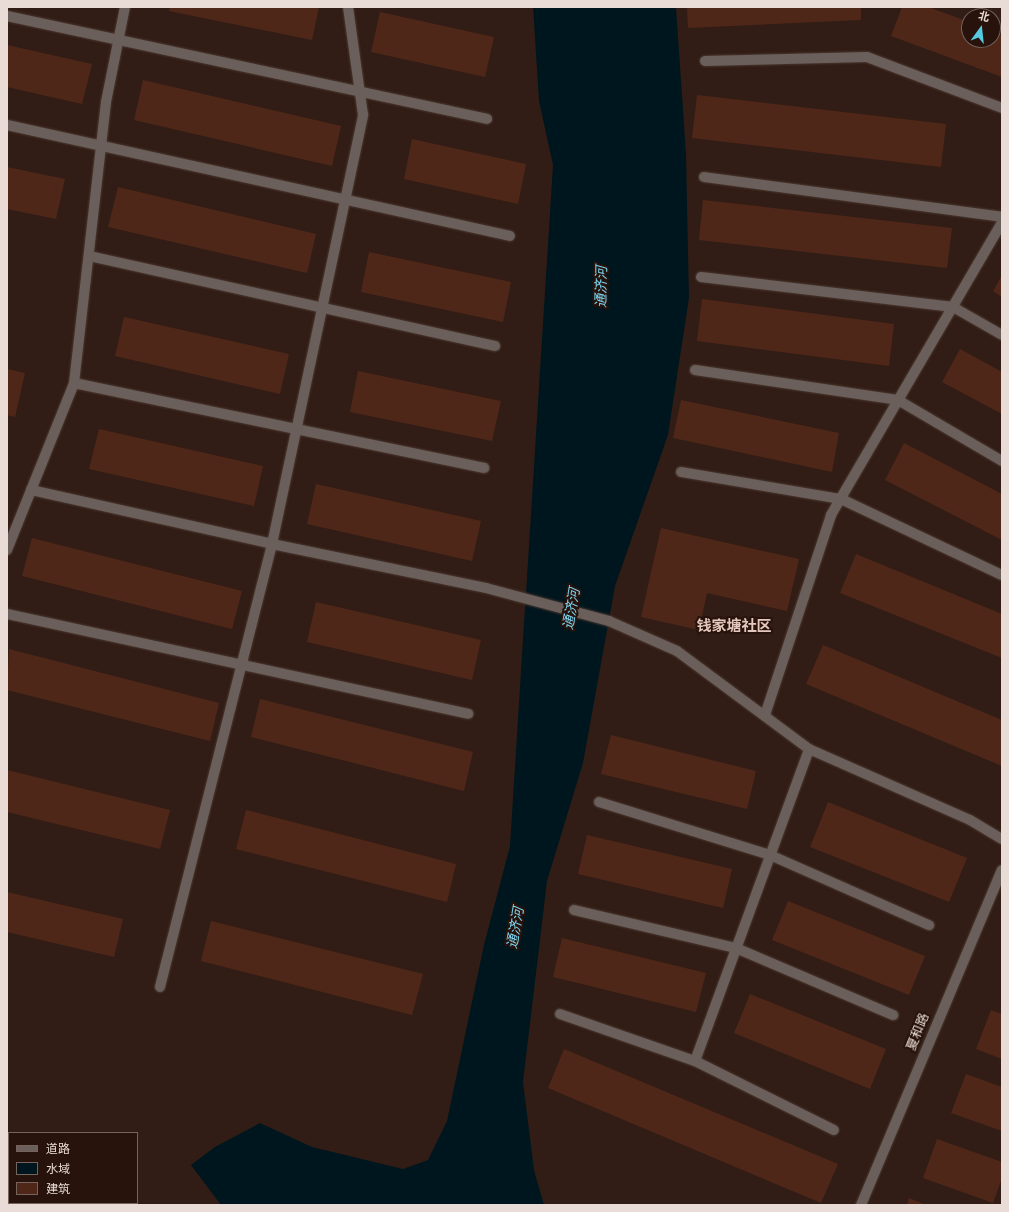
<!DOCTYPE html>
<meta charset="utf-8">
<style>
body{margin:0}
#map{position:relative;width:1009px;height:1212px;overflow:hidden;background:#311d15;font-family:"Source Sans 3","Noto Sans SC",sans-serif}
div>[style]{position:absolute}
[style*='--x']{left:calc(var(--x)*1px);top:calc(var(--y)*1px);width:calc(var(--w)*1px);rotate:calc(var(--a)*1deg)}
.water>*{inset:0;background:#00161e}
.building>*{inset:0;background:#4f2718}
.roads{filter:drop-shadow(0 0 1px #4b3830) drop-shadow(0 0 1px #4b3830)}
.lane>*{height:10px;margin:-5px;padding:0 5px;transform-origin:5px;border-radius:5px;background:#6a5f5b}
.street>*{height:10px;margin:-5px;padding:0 5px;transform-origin:5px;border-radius:5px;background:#6a5f5b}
span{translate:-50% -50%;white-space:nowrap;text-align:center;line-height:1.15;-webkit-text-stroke:4px #27130c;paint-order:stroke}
.street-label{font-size:13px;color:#e9dbd5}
.water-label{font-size:14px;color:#7bd5f1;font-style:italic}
.quarter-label{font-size:15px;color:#e4c8bd;font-weight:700}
.frame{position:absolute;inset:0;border:8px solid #e9dbd5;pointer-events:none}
.legend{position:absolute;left:8px;top:1132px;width:130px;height:72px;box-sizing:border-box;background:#27130c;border:1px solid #75635c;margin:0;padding:5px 7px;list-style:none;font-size:12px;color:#e9dbd5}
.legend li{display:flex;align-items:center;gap:8px;height:20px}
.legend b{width:20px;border:1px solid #75635c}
.north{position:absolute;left:961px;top:8px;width:40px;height:40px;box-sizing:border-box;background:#27130c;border:1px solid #75635c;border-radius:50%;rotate:15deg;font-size:11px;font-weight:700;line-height:16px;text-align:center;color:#e9dbd5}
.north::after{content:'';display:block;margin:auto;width:14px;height:18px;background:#55cae0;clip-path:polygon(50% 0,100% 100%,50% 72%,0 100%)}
</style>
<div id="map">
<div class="water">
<div style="clip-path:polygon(533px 7px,676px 7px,686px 154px,689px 298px,668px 435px,615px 586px,583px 763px,547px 881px,523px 1082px,534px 1170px,544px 1205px,221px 1205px,191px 1165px,215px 1147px,260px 1123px,312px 1147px,403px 1169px,428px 1160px,447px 1121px,484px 945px,510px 846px,553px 165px,539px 101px)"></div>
</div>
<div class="building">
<div style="clip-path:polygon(170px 7px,319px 7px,312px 40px,169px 11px)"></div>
<div style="clip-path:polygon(687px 7px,861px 7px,861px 20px,688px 28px)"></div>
<div style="clip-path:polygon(902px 7px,928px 7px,969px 22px,969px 40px,993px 40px,993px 31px,1002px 35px,1002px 77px,891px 36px)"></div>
<div style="clip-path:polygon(380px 12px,494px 37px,485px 77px,371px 52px)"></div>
<div style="clip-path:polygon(7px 45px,92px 64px,82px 104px,7px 87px)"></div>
<div style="clip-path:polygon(143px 80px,341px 126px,332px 166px,134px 120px)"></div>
<div style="clip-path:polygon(697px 95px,946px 124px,941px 167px,692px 138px)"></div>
<div style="clip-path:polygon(412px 139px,526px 164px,518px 204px,404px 179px)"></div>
<div style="clip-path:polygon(7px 167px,65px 179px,56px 219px,7px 209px)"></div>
<div style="clip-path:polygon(118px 187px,316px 234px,307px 273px,108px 227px)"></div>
<div style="clip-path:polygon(703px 200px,952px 228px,947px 268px,699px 240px)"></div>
<div style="clip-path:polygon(369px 252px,511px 282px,503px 322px,361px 292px)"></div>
<div style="clip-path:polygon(1002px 275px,1002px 297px,993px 291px)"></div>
<div style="clip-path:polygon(702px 299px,894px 324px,889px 366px,697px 341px)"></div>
<div style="clip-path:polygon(124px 317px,289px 354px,280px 394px,115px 356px)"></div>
<div style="clip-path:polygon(960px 349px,1002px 372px,1002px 414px,942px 382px)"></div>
<div style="clip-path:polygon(7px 369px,25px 373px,15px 417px,7px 415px)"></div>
<div style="clip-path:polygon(358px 371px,501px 401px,492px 441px,350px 412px)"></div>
<div style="clip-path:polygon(681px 400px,839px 433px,832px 472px,673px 438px)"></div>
<div style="clip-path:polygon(99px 429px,263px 466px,254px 506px,89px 469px)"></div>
<div style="clip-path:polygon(904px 443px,1002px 494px,1002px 540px,885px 480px)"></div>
<div style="clip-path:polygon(316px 484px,481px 521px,472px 561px,307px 524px)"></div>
<div style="clip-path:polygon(661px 528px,799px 559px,787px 611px,707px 593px,699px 630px,641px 617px)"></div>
<div style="clip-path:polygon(32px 538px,242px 591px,232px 629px,22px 576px)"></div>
<div style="clip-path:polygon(856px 554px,1002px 614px,1002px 658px,840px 593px)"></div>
<div style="clip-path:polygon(316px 602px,481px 640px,472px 680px,307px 642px)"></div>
<div style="clip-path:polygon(823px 645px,1002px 720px,1002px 766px,806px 684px)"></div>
<div style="clip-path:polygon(9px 649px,219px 703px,210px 741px,7px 690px)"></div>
<div style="clip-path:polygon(260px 699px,473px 752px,464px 791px,251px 737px)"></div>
<div style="clip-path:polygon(611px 735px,756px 771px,747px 809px,601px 774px)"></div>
<div style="clip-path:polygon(7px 770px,170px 810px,160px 849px,7px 812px)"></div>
<div style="clip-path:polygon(828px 802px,967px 858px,949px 902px,810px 847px)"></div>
<div style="clip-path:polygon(246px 810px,456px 864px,447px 902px,236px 849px)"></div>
<div style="clip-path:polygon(587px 835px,732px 869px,723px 908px,578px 874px)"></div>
<div style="clip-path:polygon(7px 892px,123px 919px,114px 957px,7px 932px)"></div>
<div style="clip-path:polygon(788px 901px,925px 956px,909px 995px,772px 940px)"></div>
<div style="clip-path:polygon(211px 921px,423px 974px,412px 1015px,201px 961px)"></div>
<div style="clip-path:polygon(562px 938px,706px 973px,696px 1012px,553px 977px)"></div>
<div style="clip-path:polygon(750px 994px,886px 1049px,870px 1089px,734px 1033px)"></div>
<div style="clip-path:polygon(991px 1010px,1002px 1014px,1002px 1059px,976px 1049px)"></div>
<div style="clip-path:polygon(564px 1049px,838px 1164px,821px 1203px,548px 1088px)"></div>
<div style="clip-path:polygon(966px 1074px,1002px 1087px,1002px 1131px,951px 1113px)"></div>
<div style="clip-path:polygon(937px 1139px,1002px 1162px,1002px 1178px,993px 1203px,923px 1178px)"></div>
<div style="clip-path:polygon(909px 1198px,926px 1205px,907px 1205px)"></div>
</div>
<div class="roads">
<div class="lane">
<div style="--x:7;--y:16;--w:491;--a:12.1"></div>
<div style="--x:705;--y:61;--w:162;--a:-1.4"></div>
<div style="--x:867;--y:57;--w:144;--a:20.7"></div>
<div style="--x:7;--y:125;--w:515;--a:12.44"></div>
<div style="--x:704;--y:177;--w:301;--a:7.6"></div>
<div style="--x:89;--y:256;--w:416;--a:12.5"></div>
<div style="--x:701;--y:277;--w:254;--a:6.8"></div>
<div style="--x:953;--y:307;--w:56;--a:29.7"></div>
<div style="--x:695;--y:370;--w:205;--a:8.4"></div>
<div style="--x:898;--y:400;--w:121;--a:30.4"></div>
<div style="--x:74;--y:383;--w:419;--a:11.7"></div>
<div style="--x:681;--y:472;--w:162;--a:9.6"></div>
<div style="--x:841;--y:499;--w:178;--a:25.3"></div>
<div style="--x:31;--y:490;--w:247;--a:12.6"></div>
<div style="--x:272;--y:544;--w:218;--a:11.6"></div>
<div style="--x:486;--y:588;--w:127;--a:15"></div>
<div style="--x:609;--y:621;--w:74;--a:23.8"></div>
<div style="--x:677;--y:651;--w:164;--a:36.6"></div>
<div style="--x:809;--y:749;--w:176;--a:23.8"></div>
<div style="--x:970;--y:820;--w:37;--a:31"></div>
<div style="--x:7;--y:550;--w:180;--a:-68.1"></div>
<div style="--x:74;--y:383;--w:283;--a:-83.5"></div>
<div style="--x:106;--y:102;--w:97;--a:-78.7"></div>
<div style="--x:7;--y:614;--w:472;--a:12.2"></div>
<div style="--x:765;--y:715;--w:211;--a:-71.7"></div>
<div style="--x:831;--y:515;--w:339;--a:-59.7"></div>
<div style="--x:599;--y:802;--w:179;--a:17.2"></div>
<div style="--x:770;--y:855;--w:174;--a:23.8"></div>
<div style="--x:574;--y:910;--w:166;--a:13.2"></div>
<div style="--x:736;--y:948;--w:171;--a:23.1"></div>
<div style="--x:160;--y:987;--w:457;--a:-75.8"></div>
<div style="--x:272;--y:544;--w:439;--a:-78"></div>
<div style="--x:363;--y:115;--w:109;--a:-97.9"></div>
<div style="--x:560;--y:1014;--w:143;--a:19.2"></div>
<div style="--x:695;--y:1061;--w:155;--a:26.4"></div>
<div style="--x:695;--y:1061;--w:332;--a:-69.9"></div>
</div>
<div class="street">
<div style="--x:861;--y:1205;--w:363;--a:-67.2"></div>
</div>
</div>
<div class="street-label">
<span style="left:918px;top:1032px;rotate:-68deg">夏和路</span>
</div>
<div class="water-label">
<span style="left:602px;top:287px;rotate:-89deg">通济河</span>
<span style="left:572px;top:609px;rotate:-80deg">通济河</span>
<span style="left:516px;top:928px;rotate:-80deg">通济河</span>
</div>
<div class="quarter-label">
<span style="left:734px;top:627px">钱家塘社区</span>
</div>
<div class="frame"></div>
<ul class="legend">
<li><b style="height:5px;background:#6a5f5b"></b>道路</li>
<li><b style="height:11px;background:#00161e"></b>水域</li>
<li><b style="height:11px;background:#4f2718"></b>建筑</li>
</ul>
<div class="north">北</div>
</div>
